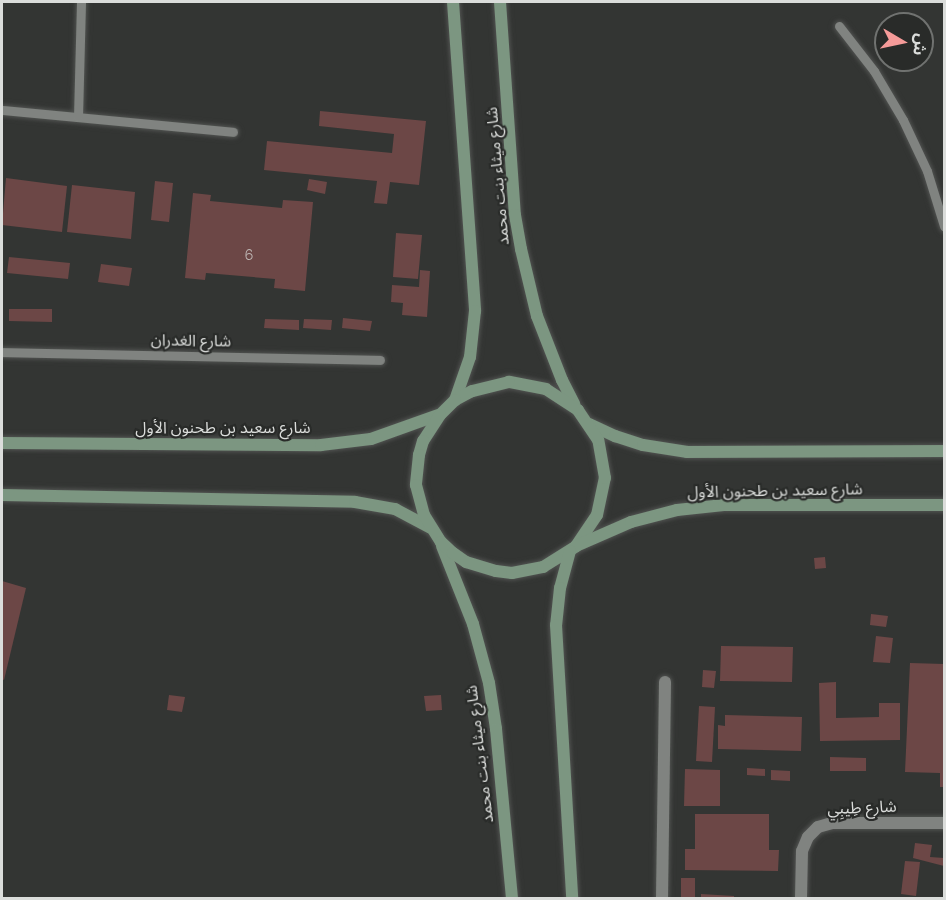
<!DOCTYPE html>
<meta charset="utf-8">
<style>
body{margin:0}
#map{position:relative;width:946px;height:900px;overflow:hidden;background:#333533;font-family:Raleway,"Noto Sans Arabic",sans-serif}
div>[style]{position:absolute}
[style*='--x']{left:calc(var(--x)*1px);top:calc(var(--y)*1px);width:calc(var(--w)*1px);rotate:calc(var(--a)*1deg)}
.building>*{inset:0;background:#6c4746}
.roads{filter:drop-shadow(0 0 2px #515351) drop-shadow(0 0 2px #515351)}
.service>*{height:9px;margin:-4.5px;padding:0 4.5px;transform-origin:4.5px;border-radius:4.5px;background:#808380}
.minor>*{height:12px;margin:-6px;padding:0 6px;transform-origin:6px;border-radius:6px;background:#808380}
.secondary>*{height:12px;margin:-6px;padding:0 6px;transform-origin:6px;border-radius:6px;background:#7c9681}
span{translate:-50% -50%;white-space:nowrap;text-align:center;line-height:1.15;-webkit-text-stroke:4.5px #292b29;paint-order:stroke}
.number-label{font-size:14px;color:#bfb8b6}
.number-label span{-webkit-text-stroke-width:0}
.street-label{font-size:16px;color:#dbdddb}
.frame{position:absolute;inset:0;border:3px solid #dbdddb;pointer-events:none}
.north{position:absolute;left:874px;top:12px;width:60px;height:60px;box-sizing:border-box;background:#292b29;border:2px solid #707270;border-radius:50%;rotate:99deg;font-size:16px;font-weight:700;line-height:24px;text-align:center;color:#dbdddb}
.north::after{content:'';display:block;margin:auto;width:21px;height:27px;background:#f59b99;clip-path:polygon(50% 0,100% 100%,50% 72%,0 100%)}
</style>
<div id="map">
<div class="building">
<div style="clip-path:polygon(320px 111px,426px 121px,419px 185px,390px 182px,387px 204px,374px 203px,377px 181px,264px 170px,267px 141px,392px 153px,394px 134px,319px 126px)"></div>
<div style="clip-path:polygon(6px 178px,67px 186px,62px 232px,2px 225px)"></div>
<div style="clip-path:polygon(309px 179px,327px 182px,325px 194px,307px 190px)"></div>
<div style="clip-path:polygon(155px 181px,173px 183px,169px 222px,151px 220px)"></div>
<div style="clip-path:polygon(72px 185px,135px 192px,131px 239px,67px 232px)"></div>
<div style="clip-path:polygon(193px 193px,211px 195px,210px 201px,282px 208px,283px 200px,313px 202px,305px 291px,274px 288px,275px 279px,206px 273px,205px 280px,185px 278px)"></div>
<div style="clip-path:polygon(396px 233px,422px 235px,418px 279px,393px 277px)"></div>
<div style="clip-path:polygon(9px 257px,70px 263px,68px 279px,7px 273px)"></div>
<div style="clip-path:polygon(101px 264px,132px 268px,129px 286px,98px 282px)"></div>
<div style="clip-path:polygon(420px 270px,430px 271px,427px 317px,402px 315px,403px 303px,391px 302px,392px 285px,419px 287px)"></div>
<div style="clip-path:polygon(9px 309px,52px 309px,52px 322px,9px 321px)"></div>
<div style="clip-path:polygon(343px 318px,372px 321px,370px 331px,342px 328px)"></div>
<div style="clip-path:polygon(265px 319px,299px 320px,299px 330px,264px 328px)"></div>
<div style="clip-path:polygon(304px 319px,332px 320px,331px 330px,303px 328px)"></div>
<div style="clip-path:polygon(825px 557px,826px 568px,815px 569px,814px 558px)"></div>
<div style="clip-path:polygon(2px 581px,26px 588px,4px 680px,2px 679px)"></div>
<div style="clip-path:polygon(871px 614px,888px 616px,886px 627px,870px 625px)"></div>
<div style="clip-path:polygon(876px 636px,893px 638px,890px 663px,873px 662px)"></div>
<div style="clip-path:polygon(721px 646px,793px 647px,792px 682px,720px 681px)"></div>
<div style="clip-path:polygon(910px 663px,944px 664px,944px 787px,940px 787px,940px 773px,905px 772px)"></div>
<div style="clip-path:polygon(703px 670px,716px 671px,714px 688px,702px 687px)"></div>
<div style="clip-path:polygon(836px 682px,836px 718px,879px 717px,879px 703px,900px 703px,900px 740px,820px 741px,819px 683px)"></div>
<div style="clip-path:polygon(169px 695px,185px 697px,182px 712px,167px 710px)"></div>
<div style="clip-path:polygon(441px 695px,442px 710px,426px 711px,424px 696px)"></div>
<div style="clip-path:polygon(699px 706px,715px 707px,712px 762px,696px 761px)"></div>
<div style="clip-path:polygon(725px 715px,802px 717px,801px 751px,718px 749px,718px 725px,725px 726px)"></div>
<div style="clip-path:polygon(830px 757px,866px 758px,866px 771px,830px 771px)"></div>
<div style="clip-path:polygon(747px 768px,765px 769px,765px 776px,747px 775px)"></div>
<div style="clip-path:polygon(685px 769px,720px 770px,720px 806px,684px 806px)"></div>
<div style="clip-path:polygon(771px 770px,790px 771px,790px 781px,771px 780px)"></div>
<div style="clip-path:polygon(695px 814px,769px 814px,769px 850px,779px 850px,778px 871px,685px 870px,685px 849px,695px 849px)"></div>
<div style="clip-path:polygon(915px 843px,932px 845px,930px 857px,944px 858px,944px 866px,913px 858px)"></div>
<div style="clip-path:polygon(905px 861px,920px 862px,916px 896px,901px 894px)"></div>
<div style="clip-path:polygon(681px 878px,695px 878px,695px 898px,681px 898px)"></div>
<div style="clip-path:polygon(701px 894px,734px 896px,734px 898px,701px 898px)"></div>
</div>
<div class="roads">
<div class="service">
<div style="--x:839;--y:26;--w:57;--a:52.1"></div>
<div style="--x:874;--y:71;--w:57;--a:59.4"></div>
<div style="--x:903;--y:120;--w:56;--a:64.8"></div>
<div style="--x:927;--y:171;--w:58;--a:72.8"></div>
<div style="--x:2;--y:110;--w:232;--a:5.4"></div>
<div style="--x:78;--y:117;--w:115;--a:-88.5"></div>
<div style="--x:2;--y:352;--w:378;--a:1.2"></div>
</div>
<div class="minor">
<div style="--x:662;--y:898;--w:216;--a:-89.2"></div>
<div style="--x:801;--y:898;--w:47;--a:-88.8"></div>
<div style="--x:802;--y:851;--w:15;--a:-67"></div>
<div style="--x:808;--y:837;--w:14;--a:-45"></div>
<div style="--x:818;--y:827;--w:15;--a:-16"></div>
<div style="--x:832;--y:823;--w:112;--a:0"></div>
</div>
<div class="secondary">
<div style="--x:453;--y:2;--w:310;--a:85.9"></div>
<div style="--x:475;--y:311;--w:46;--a:96.2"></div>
<div style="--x:470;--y:357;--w:46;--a:109.2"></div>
<div style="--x:500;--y:2;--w:214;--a:86"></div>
<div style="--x:515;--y:215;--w:35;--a:80"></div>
<div style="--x:521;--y:249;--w:69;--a:76.6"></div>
<div style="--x:537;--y:316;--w:69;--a:68.7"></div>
<div style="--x:562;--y:380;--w:27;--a:63"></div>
<div style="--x:589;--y:424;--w:29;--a:25"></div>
<div style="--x:615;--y:436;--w:29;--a:18"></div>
<div style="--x:643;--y:445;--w:45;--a:9"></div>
<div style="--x:687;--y:452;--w:257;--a:-0.2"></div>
<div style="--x:2;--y:443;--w:319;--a:0.4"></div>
<div style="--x:321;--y:445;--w:50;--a:-6.8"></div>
<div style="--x:371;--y:439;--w:71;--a:-19.7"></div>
<div style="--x:2;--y:495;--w:353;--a:1.1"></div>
<div style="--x:355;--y:502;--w:41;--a:9.9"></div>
<div style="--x:395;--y:509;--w:40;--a:28"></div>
<div style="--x:442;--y:546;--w:84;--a:68.3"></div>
<div style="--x:473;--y:624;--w:61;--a:74.8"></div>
<div style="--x:489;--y:683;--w:47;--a:81.3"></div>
<div style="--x:496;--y:729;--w:170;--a:84.6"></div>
<div style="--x:576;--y:546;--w:37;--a:-56"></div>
<div style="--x:597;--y:515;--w:38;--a:-78"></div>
<div style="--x:605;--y:478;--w:39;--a:-100"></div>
<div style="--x:598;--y:440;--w:36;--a:-124"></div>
<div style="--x:578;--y:410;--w:38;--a:-147"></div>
<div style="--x:546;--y:389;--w:38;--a:-169"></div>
<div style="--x:509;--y:382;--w:38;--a:166"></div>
<div style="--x:472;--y:391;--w:19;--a:152"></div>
<div style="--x:455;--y:400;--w:21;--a:135"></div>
<div style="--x:440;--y:415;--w:31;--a:123"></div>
<div style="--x:423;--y:441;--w:15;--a:106"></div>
<div style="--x:419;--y:455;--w:30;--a:96"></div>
<div style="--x:416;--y:485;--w:31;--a:75"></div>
<div style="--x:424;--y:515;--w:32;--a:58"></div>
<div style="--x:441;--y:542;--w:16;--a:43"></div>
<div style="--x:453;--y:553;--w:16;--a:35"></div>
<div style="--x:466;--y:562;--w:31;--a:17"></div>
<div style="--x:496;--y:571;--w:16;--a:7"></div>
<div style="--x:512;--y:573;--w:32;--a:-11"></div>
<div style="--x:543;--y:567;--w:39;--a:-32"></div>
<div style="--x:576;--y:546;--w:60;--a:-23.6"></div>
<div style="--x:631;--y:522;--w:48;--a:-14.6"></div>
<div style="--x:677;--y:510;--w:47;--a:-6.1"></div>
<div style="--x:724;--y:505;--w:220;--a:0"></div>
<div style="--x:570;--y:551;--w:38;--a:105"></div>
<div style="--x:560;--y:588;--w:37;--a:96"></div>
<div style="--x:556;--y:625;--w:273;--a:86.6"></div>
</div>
</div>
<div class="number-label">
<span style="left:249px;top:255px">6</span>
</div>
<div class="street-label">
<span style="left:498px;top:176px;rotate:-95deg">شارع ميثاء بنت محمد</span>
<span style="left:191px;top:341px;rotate:1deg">شارع الغدران</span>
<span style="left:223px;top:428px">شارع سعيد بن طحنون الأول</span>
<span style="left:775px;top:491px;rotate:-1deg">شارع سعيد بن طحنون الأول</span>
<span style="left:480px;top:754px;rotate:-97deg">شارع ميثاء بنت محمد</span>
<span style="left:862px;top:808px;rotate:-2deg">شارع طِيبِي</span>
</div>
<div class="frame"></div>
<div class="north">ش</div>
</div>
